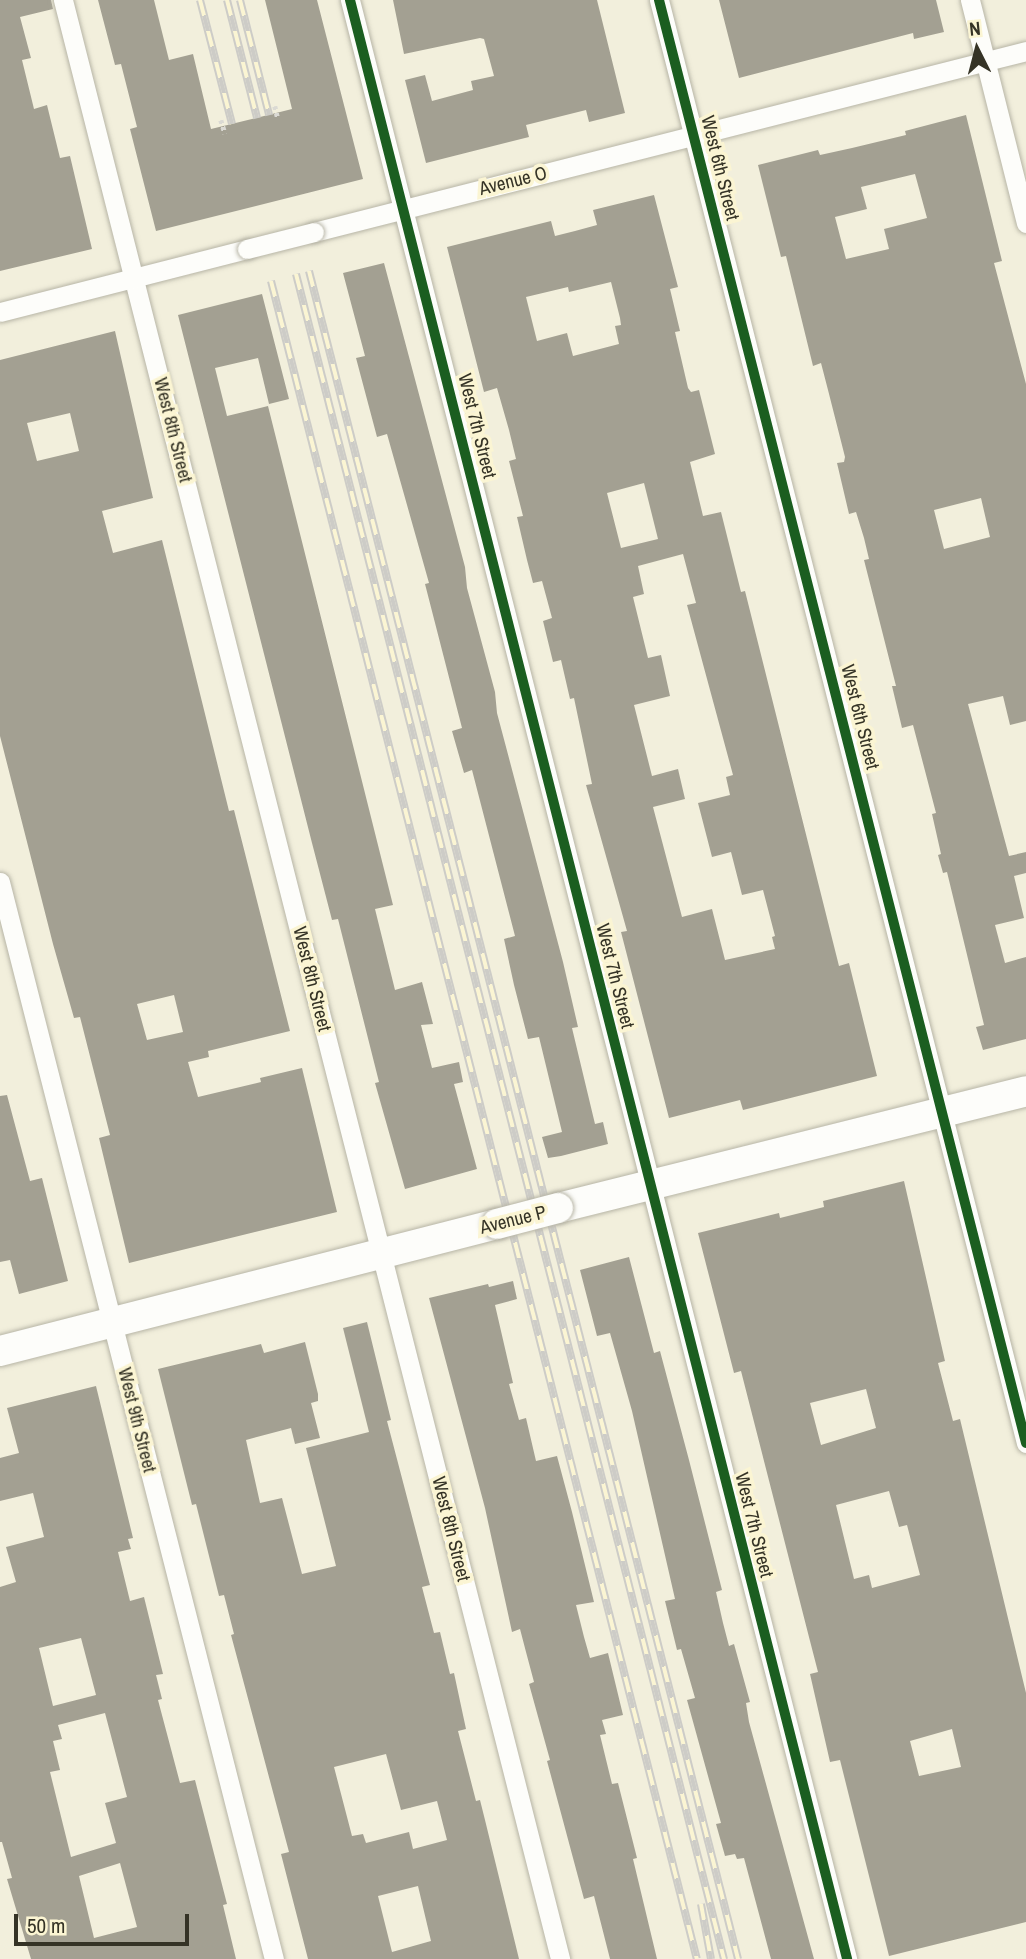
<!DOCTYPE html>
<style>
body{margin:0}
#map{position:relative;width:1026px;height:1959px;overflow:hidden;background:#f2efdc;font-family:"Archivo Narrow",sans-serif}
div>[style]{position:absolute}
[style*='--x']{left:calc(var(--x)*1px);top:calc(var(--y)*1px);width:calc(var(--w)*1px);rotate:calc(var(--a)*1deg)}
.building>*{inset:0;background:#a3a092}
.path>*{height:4.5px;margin-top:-2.25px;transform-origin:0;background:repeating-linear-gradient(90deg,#dbdad4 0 3.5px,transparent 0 7px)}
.roads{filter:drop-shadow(0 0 2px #b7b5a6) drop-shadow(0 0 2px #b7b5a6)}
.minor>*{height:19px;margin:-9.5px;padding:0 9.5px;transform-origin:9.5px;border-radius:9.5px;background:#fdfdfa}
.primary>*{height:30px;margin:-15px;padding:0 15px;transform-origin:15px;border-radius:15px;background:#fdfdfa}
.rail>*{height:8px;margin-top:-4px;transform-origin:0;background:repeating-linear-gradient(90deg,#fbf5d3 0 16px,#cdccc7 0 32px);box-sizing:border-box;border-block:2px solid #cdccc7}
.bridges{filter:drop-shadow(0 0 2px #b7b5a6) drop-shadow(0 0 2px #b7b5a6)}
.minor-bridge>*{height:19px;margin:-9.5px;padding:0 9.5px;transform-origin:9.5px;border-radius:9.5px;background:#fdfdfa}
.primary-bridge>*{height:30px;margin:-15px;padding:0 15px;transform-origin:15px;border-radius:15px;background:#fdfdfa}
.cycleway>*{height:10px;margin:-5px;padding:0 5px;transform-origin:5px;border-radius:5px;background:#1b5e20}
span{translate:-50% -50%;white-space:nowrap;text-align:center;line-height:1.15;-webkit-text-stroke:7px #fbf5d3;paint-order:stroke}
.street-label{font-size:19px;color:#353326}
.north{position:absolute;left:942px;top:14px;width:70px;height:70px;-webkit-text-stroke:5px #fbf5d3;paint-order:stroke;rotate:354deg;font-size:19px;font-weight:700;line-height:28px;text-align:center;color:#353326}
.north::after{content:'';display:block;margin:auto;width:24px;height:32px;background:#353326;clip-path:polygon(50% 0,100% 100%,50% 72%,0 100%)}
.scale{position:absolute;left:14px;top:1914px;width:175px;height:32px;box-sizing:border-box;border:4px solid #353326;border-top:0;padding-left:9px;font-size:21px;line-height:24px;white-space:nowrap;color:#353326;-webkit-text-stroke:5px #fbf5d3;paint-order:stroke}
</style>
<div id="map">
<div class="building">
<div style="clip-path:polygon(0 0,51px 0,53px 9px,20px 17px,31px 58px,22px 60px,34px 109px,47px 105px,60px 158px,70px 156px,92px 249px,0 271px)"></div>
<div style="clip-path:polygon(98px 0,154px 0,169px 60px,193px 54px,211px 129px,292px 109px,265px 0,317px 0,363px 179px,156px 231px,130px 129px,137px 127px,121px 64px,115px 65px)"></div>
<div style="clip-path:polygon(393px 0,597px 0,625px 113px,589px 122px,586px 110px,526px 125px,529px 137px,426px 163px,405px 80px,425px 75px,432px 101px,473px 90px,471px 81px,494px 76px,484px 39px,480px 38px,404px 54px)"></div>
<div style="clip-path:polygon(719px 0,936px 0,944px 32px,914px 39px,913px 33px,739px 78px)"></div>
<div style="clip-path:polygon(evenodd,966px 115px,1002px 261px,994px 263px,1026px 384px,1026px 721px,1010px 725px,1003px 696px,968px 704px,1009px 856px,1026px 852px,1026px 873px,1014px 876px,1024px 918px,995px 925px,1005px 963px,1026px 957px,1026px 1039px,983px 1050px,976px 1027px,984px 1025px,947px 872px,943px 873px,938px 855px,941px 854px,932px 814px,936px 813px,924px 767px,913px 725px,902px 728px,892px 686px,896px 686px,864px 560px,869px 559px,864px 538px,856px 512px,849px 514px,837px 463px,844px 462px,845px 457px,828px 390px,821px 363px,813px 366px,786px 256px,781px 257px,758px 165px,818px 150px,820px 155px,852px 148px,906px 135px,905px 131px,966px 115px,915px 174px,927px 218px,884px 229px,889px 249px,846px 259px,835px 217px,867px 209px,861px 187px,915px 174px,966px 115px,981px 498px,990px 537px,944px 549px,934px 510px,981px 498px)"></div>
<div style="clip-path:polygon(evenodd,654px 195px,678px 287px,670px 289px,680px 331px,675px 332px,688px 388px,691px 392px,699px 390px,715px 454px,690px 462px,703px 516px,721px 512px,741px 592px,745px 591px,839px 966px,849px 963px,877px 1076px,743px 1110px,740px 1100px,669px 1118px,621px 932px,627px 931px,586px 785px,592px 784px,574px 698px,570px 699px,561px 660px,553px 662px,543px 621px,552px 618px,542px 581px,533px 583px,527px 560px,517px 517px,523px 516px,509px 461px,516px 459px,509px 430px,497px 388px,484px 392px,447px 247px,551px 221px,555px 236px,575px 231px,597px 225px,593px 210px,654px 195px,611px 282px,620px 318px,621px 325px,615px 326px,619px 344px,573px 356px,567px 333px,537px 341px,526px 297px,568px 287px,569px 292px,611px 282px,654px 195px,644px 483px,658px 539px,621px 548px,607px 493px,644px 483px,654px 195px,683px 554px,696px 603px,687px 605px,733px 775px,726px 777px,730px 795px,698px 803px,712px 857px,731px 852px,742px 895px,763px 890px,775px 936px,772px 937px,775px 949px,725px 960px,712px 909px,682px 917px,653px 807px,685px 799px,678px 769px,652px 776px,634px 705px,670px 696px,661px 655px,648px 658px,633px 597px,644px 594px,638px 566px,683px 554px)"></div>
<div style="clip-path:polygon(384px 263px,465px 567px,467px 588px,495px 692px,497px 713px,563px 962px,578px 1027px,572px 1028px,595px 1124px,603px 1122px,608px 1144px,561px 1156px,548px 1158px,542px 1137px,562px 1132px,539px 1037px,528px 1039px,514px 985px,504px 939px,515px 936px,472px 770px,464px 773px,452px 731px,462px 728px,425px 584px,429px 583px,387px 434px,377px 437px,356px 358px,365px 356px,343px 273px)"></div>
<div style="clip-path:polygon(262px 294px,289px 399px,269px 404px,258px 358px,215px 368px,227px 416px,268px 406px,393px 905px,375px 909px,395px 990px,422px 982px,433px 1024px,421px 1025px,432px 1068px,459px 1062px,463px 1082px,454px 1084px,477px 1169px,405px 1189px,375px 1083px,379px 1082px,338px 919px,332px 920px,312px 843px,178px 315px)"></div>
<div style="clip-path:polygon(evenodd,115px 331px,153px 498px,102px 511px,113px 553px,162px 540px,229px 811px,234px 810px,290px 1031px,208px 1051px,209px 1057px,188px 1062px,198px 1097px,261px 1082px,260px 1078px,302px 1068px,337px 1212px,129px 1263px,99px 1138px,110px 1135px,80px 1017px,74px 1018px,53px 944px,0 736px,0 360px,115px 331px,70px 413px,79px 451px,37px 461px,27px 423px,70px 413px,115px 331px,174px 995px,183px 1032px,147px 1040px,137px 1004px,174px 995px)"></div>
<div style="clip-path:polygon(7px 1095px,30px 1181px,42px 1178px,68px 1281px,19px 1294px,10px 1260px,0 1262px,0 1096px)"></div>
<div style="clip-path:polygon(evenodd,904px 1181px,945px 1361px,938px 1363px,953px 1421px,960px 1419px,1026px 1693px,1026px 1922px,889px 1956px,840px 1760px,830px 1762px,810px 1674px,818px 1672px,810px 1641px,741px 1371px,734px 1373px,698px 1233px,779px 1213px,780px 1218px,824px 1207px,823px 1201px,904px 1181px,866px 1389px,876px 1428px,821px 1445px,810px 1403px,866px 1389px,904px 1181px,889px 1491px,899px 1527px,907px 1525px,920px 1575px,872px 1588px,869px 1575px,854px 1579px,836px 1505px,889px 1491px,904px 1181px,952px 1729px,961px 1767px,919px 1776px,910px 1741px,952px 1729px)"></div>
<div style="clip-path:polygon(629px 1257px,654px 1353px,660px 1351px,689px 1460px,722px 1590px,716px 1592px,723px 1623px,729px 1646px,734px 1644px,750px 1702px,746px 1703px,749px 1722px,814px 1959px,771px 1959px,744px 1858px,737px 1859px,735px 1854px,725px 1856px,716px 1824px,721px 1823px,687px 1700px,695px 1698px,681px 1649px,677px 1650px,665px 1601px,675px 1599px,632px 1411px,610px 1333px,597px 1336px,580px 1270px)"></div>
<div style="clip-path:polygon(513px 1281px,517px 1299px,495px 1305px,513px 1383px,509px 1384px,519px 1420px,526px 1418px,536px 1461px,557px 1456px,572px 1512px,594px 1602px,576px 1605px,584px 1637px,590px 1658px,608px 1653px,623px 1715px,602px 1720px,606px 1734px,600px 1735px,612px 1784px,618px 1783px,637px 1858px,633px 1859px,657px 1959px,610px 1959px,594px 1896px,584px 1899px,547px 1761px,550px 1760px,529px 1684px,534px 1682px,526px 1652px,520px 1629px,512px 1632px,485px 1508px,429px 1298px,488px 1284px,489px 1287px)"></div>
<div style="clip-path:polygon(evenodd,367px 1322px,391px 1420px,387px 1421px,430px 1585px,422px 1587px,434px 1633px,440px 1632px,450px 1674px,454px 1673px,466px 1729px,458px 1731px,476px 1801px,480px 1800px,485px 1820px,519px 1959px,308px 1959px,281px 1854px,289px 1852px,231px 1635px,234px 1634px,224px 1595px,219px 1596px,196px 1504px,192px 1505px,158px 1369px,261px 1344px,264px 1353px,305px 1342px,318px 1394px,318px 1401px,311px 1403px,320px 1438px,295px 1444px,291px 1428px,246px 1440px,260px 1503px,282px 1498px,302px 1574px,336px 1566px,306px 1448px,369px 1432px,343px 1328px,367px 1322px,386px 1754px,401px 1810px,437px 1801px,447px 1840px,413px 1849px,409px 1832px,366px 1843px,363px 1834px,352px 1836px,334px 1767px,386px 1754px,367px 1322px,418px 1886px,431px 1941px,392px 1952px,378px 1896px,418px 1886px)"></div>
<div style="clip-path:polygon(evenodd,96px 1386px,133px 1538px,128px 1539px,131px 1549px,118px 1552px,130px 1601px,144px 1597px,163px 1674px,156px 1675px,162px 1699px,158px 1700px,180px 1783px,195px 1780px,227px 1904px,223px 1905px,236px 1959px,31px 1959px,7px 1879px,12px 1878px,2px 1842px,0 1842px,0 1587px,16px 1582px,6px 1547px,44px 1537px,33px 1493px,0 1501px,0 1458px,19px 1453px,7px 1408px,96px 1386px,81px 1638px,96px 1695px,53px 1706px,39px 1648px,81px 1638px,96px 1386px,105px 1713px,127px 1797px,105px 1803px,116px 1843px,71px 1857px,50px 1772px,60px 1770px,53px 1741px,62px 1739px,58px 1725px,105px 1713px,96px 1386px,120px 1863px,137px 1927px,94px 1938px,79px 1876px,120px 1863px)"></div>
</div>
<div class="path">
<div style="--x:275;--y:106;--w:13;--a:77"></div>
<div style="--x:221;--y:120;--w:14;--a:73"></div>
</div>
<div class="roads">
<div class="minor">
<div style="--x:63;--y:0;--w:2021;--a:75.76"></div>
<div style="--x:350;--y:0;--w:2021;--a:75.76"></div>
<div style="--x:659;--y:0;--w:1489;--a:75.73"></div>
<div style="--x:970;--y:0;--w:230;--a:75.9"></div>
<div style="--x:314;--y:232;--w:735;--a:-14.26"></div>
<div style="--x:0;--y:312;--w:255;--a:-14.3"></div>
<div style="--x:0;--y:882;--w:1111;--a:75.73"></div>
</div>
<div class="primary">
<div style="--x:558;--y:1208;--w:482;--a:-14"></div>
<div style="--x:0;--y:1351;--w:513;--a:-14.33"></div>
</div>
</div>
<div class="rail">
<div style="--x:200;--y:0;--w:128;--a:75.5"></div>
<div style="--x:227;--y:0;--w:122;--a:75.7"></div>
<div style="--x:240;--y:0;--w:119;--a:75.8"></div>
<div style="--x:309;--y:271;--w:1742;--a:75.74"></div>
<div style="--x:296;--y:274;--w:1739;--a:75.75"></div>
<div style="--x:271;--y:281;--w:1731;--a:75.76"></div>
<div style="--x:701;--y:1904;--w:56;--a:79.7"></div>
</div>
<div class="bridges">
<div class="minor-bridge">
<div style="--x:247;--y:249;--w:69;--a:-14.2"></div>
</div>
<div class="primary-bridge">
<div style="--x:497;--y:1224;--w:63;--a:-14.7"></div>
</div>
</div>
<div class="cycleway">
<div style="--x:350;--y:0;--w:2021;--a:75.76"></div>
<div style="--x:659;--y:0;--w:1489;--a:75.73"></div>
</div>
<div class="street-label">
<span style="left:720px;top:168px;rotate:76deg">West 6th Street</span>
<span style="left:513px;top:181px;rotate:-14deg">Avenue O</span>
<span style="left:477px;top:426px;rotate:76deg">West 7th Street</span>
<span style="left:173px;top:430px;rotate:76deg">West 8th Street</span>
<span style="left:860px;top:717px;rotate:76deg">West 6th Street</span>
<span style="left:615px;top:976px;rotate:76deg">West 7th Street</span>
<span style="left:312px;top:979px;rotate:76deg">West 8th Street</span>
<span style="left:513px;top:1220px;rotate:-14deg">Avenue P</span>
<span style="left:137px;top:1420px;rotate:76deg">West 9th Street</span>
<span style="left:754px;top:1525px;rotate:76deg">West 7th Street</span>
<span style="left:451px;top:1529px;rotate:76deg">West 8th Street</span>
</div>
<div class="north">N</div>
<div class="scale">50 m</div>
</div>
